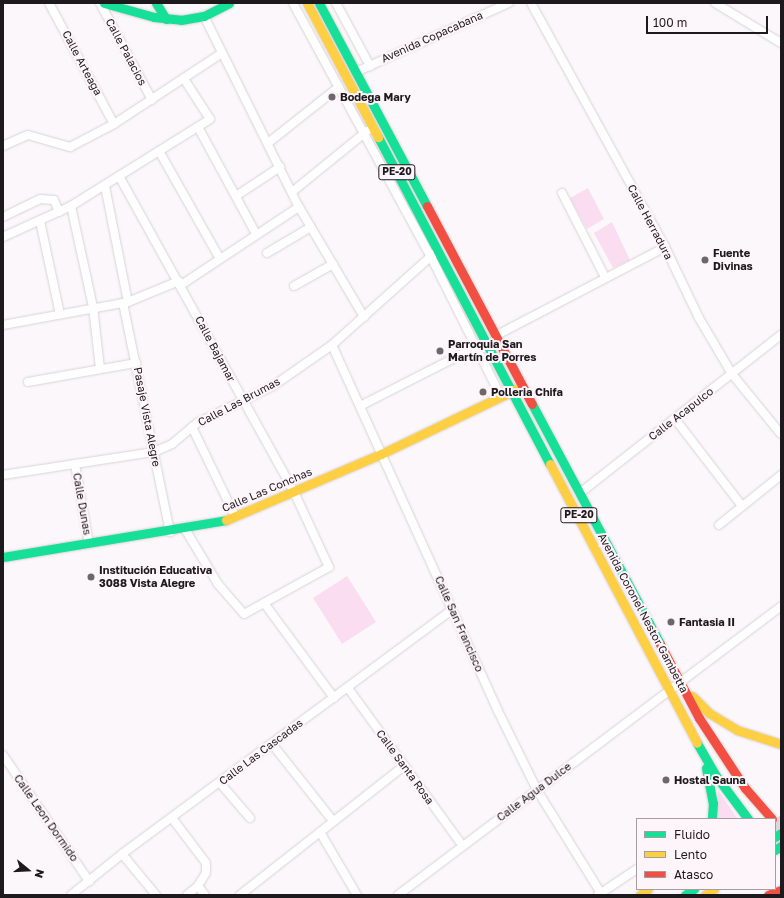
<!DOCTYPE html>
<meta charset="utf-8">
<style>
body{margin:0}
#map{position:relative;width:784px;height:898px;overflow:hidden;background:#fcf7fa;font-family:"Golos Text",sans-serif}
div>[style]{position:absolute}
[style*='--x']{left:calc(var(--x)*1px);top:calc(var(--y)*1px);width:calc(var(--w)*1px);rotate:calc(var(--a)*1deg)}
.green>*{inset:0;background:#faddf0}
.highway-tunnel>*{height:14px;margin-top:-7px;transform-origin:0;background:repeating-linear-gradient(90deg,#dbd6d9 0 14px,transparent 0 21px)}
.roads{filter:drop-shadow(0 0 1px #d8d3d6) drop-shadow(0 0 1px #d8d3d6)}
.street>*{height:8px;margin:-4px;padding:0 4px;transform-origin:4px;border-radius:4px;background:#fffefe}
.fast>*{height:9px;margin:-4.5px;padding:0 4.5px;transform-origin:4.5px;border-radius:4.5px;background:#16e098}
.slow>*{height:9px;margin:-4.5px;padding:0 4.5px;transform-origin:4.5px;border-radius:4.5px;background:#ffcf43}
.jam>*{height:9px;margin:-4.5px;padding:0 4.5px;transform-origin:4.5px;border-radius:4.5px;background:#f24e42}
.dots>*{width:11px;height:11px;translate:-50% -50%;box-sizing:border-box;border:2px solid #fef5fa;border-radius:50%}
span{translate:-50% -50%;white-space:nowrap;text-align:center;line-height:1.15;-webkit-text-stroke:4px #fef5fa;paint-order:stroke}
.shield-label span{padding:1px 3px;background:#fef5fa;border:1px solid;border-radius:3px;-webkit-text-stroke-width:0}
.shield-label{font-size:10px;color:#1e191c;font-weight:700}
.street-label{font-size:11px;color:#1e191c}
.poi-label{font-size:11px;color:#1e191c;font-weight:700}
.left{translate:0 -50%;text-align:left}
.frame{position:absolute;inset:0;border:4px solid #1e191c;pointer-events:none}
.legend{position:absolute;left:636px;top:818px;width:140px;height:72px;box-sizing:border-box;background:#fef5fa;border:1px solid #a49da1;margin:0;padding:5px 7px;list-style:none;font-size:12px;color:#1e191c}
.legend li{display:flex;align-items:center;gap:8px;height:20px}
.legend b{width:20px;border:1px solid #a49da1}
.north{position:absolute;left:8px;top:850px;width:40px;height:40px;-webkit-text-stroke:3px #fef5fa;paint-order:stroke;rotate:108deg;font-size:11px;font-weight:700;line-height:16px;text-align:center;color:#1e191c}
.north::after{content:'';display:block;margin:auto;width:14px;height:18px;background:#1e191c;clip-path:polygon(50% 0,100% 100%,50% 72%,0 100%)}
.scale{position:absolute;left:646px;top:16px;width:122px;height:18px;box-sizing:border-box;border:2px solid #1e191c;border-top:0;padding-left:5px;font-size:12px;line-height:14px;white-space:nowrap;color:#1e191c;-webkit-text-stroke:3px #fef5fa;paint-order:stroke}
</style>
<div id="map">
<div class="green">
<div style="clip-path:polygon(588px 188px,604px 219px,587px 229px,570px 198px)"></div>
<div style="clip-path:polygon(612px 222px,630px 260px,613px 268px,594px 233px)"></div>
<div style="clip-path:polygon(347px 576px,376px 622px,342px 644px,313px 598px)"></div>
<div style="clip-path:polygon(718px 790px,737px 818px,737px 819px,716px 819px)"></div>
</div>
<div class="highway-tunnel">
<div style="--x:775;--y:821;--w:8;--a:40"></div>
</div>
<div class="roads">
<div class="street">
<div style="--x:49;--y:3;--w:137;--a:61.8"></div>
<div style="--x:100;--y:3;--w:110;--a:61.8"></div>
<div style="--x:293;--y:3;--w:289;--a:61.5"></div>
<div style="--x:431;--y:257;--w:157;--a:63.4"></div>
<div style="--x:336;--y:3;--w:72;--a:61.6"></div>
<div style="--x:531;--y:3;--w:278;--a:61.2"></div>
<div style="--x:665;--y:247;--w:79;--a:64.4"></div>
<div style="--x:699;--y:318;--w:65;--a:59.5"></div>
<div style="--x:732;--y:374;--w:77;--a:50.8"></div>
<div style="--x:715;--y:3;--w:77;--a:31.2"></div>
<div style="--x:204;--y:16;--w:213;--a:63.6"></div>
<div style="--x:299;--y:207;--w:128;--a:59.4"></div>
<div style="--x:356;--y:72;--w:168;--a:-24.3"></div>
<div style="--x:198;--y:127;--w:122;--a:61.5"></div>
<div style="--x:268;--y:143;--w:90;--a:-38.3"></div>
<div style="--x:3;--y:146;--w:27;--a:-24"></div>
<div style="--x:28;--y:135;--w:44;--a:15.9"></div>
<div style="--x:70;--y:147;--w:50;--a:-27.6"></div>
<div style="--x:114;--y:124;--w:129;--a:-33.3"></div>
<div style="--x:159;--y:151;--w:124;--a:60.5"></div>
<div style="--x:119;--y:176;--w:361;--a:61"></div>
<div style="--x:294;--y:492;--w:83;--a:65"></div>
<div style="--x:329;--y:567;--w:97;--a:151.1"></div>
<div style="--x:244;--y:614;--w:40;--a:-131"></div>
<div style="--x:218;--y:584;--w:64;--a:-121"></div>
<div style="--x:105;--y:186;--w:118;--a:78.8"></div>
<div style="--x:292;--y:192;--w:97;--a:-39.1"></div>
<div style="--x:562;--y:193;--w:94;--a:62.9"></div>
<div style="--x:236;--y:196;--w:53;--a:-33.4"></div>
<div style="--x:71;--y:206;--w:103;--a:77.7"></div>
<div style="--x:93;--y:307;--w:61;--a:83.5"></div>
<div style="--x:3;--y:217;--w:41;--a:-25.9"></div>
<div style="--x:40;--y:199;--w:14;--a:4"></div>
<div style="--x:54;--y:200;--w:13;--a:67"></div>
<div style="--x:40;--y:221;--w:95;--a:77.9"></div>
<div style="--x:3;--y:237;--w:75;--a:-24.5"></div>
<div style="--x:71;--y:206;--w:164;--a:-32"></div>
<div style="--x:210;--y:119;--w:48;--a:-123"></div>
<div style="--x:267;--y:253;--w:51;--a:-30.6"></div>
<div style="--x:181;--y:285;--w:141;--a:-33.5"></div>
<div style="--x:294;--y:286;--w:45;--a:-29.4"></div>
<div style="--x:123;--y:303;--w:234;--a:78.4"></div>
<div style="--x:3;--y:325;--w:127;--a:-10.4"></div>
<div style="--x:128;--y:302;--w:55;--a:-22.4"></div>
<div style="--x:497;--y:335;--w:190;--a:-27.6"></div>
<div style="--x:332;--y:345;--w:400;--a:65.6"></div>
<div style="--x:497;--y:709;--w:90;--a:63.7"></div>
<div style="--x:537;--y:790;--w:123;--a:58.2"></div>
<div style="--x:28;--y:382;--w:110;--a:-10"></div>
<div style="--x:360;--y:406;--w:130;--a:-27"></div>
<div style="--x:675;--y:419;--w:110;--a:52.4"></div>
<div style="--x:192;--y:427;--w:99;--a:64.2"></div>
<div style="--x:75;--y:464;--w:81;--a:80.1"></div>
<div style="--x:3;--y:475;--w:153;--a:-8.7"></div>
<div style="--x:154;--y:452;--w:20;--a:-24"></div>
<div style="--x:172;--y:444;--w:33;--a:-40"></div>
<div style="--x:197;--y:423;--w:85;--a:-26"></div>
<div style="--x:273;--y:386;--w:72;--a:-34.8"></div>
<div style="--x:332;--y:345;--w:142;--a:-41.9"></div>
<div style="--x:580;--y:493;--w:256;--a:-38.2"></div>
<div style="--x:719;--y:525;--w:80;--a:-38.9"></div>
<div style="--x:264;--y:603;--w:118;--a:53.6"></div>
<div style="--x:348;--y:688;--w:195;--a:54"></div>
<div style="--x:272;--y:744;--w:98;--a:51.6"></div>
<div style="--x:3;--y:755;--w:153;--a:55.7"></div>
<div style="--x:220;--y:783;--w:46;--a:49.4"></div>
<div style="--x:172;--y:818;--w:56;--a:52.9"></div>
<div style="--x:206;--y:863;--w:10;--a:90"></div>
<div style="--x:206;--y:873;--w:15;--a:122"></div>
<div style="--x:198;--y:886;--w:14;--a:141"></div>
<div style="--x:320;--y:832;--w:73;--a:59.6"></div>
<div style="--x:122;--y:854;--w:53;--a:50.3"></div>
<div style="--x:198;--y:886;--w:11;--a:52"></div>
<div style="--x:71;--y:895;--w:65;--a:-38.8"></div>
<div style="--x:122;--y:854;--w:410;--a:-36.5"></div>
<div style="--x:240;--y:895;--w:209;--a:-38.2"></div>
<div style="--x:398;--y:895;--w:480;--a:-37"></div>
<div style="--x:598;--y:895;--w:47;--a:-33.7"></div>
</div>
<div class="fast">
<div style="--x:104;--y:3;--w:52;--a:15.6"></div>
<div style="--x:154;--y:17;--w:27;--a:6"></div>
<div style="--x:181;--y:20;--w:23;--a:-10"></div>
<div style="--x:204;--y:16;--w:28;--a:-27"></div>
<div style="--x:156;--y:3;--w:19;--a:58"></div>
<div style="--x:319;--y:3;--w:230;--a:62"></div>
<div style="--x:378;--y:137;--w:369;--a:62.3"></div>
<div style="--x:532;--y:404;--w:272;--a:61.9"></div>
<div style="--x:3;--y:557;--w:226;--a:-9.4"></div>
<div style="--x:697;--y:743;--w:38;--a:60"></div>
<div style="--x:716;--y:776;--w:54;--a:53.3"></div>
<div style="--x:706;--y:768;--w:36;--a:79"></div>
<div style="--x:713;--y:803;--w:16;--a:94"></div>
<div style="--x:775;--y:837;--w:7;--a:-34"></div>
<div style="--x:775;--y:850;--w:7;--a:-34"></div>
<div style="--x:685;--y:895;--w:11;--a:-34"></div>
</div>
<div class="slow">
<div style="--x:307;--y:3;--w:152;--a:62.1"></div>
<div style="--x:550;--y:464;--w:315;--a:62.2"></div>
<div style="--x:226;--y:520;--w:168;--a:-23.1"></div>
<div style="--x:381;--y:454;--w:153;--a:-25.6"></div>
<div style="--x:692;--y:696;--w:24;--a:45"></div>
<div style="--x:709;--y:713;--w:33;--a:31"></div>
<div style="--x:737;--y:730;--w:46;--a:17.7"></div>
<div style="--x:640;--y:895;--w:10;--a:-37"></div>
<div style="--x:705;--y:895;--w:11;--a:-34"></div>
</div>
<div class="jam">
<div style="--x:427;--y:206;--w:224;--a:62.1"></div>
<div style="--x:660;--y:644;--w:84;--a:62.2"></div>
<div style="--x:699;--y:718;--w:84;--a:56.7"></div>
<div style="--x:745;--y:788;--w:41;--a:48.9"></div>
<div style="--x:768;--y:895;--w:14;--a:-21"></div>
</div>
</div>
<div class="dots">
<div style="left:332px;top:97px;background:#6c676a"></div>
<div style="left:705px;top:260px;background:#6c676a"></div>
<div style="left:440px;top:351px;background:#6c676a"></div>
<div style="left:483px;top:392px;background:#6c676a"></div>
<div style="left:91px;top:577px;background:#6c676a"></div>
<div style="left:671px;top:622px;background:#6c676a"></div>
<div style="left:666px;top:780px;background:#6c676a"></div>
</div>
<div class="shield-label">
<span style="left:397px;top:172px">PE-20</span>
<span style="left:579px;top:515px">PE-20</span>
</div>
<div class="street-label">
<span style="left:432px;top:37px;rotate:-24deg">Avenida Copacabana</span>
<span style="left:126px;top:52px;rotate:62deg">Calle Palacios</span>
<span style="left:82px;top:63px;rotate:62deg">Calle Arteaga</span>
<span style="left:650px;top:222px;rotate:62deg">Calle Herradura</span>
<span style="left:215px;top:349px;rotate:62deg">Calle Bajamar</span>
<span style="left:239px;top:402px;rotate:-28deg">Calle Las Brumas</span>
<span style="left:681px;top:414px;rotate:-38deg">Calle Acapulco</span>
<span style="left:147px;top:417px;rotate:79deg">Pasaje Vista Alegre</span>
<span style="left:267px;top:490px;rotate:-23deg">Calle Las Conchas</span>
<span style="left:82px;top:504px;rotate:80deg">Calle Dunas</span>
<span style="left:643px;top:613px;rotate:62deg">Avenida Coronel Nestor Gambetta</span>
<span style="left:459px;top:624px;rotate:66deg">Calle San Francisco</span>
<span style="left:261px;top:752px;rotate:-37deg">Calle Las Cascadas</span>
<span style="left:405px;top:767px;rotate:54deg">Calle Santa Rosa</span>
<span style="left:534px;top:792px;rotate:-37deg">Calle Agua Dulce</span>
<span style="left:46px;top:818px;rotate:55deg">Calle Leon Dormido</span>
</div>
<div class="poi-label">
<span class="left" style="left:340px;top:97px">Bodega Mary</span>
<span class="left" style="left:713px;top:260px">Fuente<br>Divinas</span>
<span class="left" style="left:448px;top:351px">Parroquia San<br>Martín de Porres</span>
<span class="left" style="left:491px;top:392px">Polleria Chifa</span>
<span class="left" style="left:99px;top:577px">Institución Educativa<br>3088 Vista Alegre</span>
<span class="left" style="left:679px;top:622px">Fantasia II</span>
<span class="left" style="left:674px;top:780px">Hostal Sauna</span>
</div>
<div class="frame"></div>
<ul class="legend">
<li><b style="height:5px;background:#16e098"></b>Fluido</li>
<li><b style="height:5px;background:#ffcf43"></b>Lento</li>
<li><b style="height:5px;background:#f24e42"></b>Atasco</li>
</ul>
<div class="north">N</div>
<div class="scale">100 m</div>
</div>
